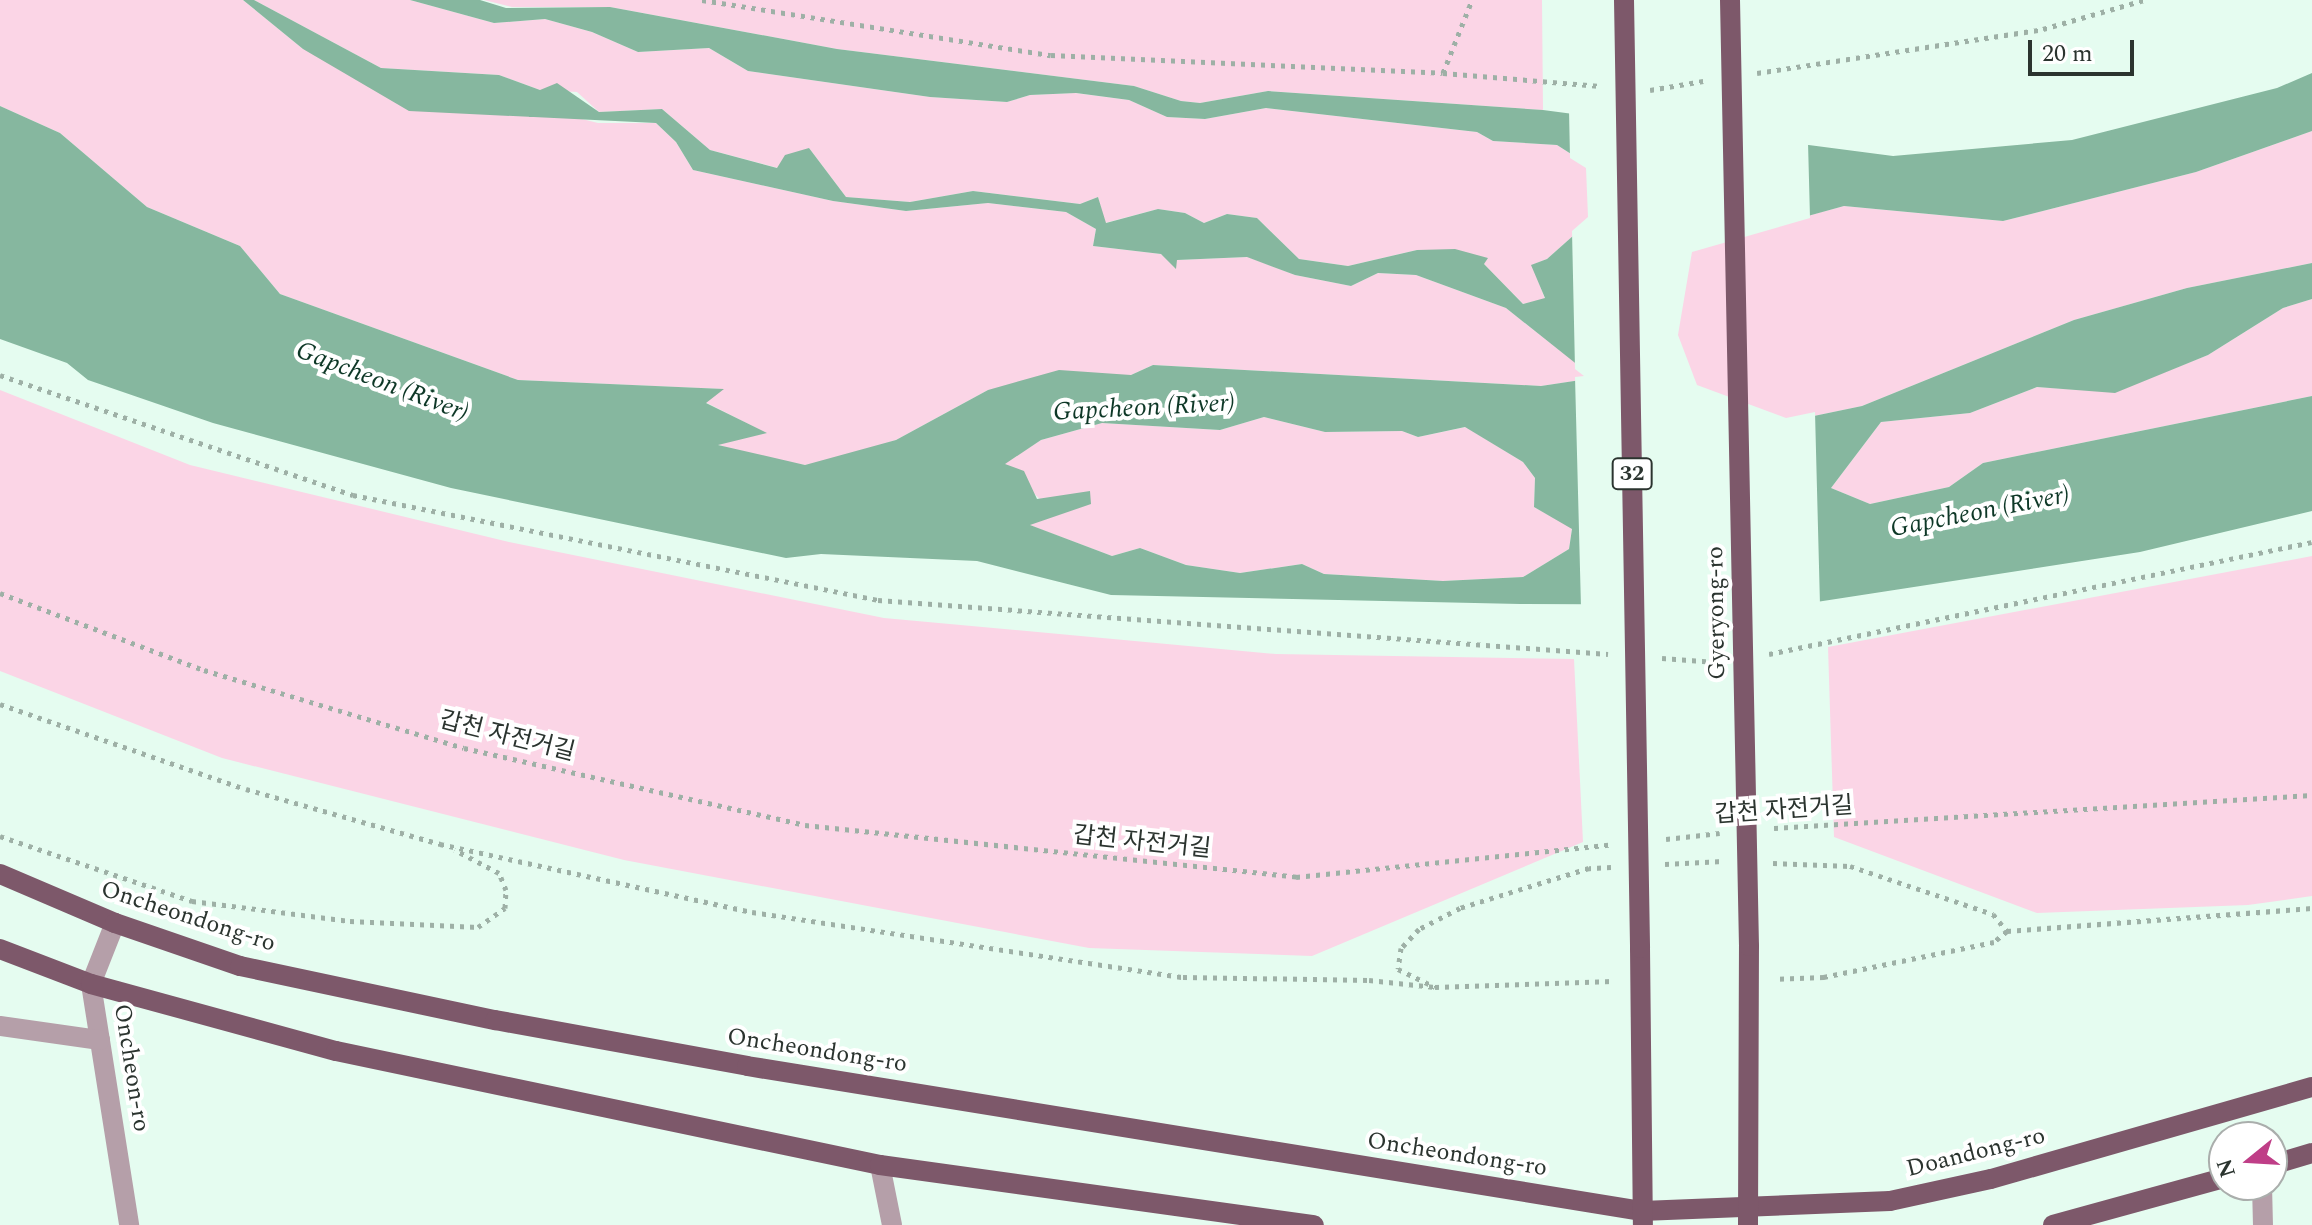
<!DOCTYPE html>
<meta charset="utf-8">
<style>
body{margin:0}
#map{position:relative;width:2312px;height:1225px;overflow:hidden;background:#e5fcf0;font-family:Spectral,"Noto Sans KR",serif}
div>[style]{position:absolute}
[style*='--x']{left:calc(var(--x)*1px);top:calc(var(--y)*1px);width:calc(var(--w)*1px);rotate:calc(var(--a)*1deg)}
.green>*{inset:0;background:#fbd5e6}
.water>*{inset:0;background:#86b79f}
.pier>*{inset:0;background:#e5fcf0}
.path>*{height:5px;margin-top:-2.5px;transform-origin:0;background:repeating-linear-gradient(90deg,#9eb0a6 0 4px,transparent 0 10px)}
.minor>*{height:20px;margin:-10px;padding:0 10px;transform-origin:10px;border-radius:10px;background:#b59fa9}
.major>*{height:20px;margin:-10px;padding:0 10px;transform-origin:10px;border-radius:10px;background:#7d586a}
.major-bridge>*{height:20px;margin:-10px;padding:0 10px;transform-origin:10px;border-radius:10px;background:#7d586a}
span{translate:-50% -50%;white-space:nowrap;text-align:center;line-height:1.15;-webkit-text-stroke:8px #fff;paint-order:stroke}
.shield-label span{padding:2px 6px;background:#fff;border:2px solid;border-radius:6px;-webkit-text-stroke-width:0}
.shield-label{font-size:22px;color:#2b342f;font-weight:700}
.street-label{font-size:24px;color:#2b342f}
.water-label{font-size:26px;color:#0e3827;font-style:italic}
.north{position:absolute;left:2208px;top:1121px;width:80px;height:80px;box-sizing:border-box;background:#fff;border:2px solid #aaaeac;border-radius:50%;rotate:252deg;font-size:22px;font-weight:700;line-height:32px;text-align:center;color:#2b342f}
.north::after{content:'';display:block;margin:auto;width:28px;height:36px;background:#bf3e87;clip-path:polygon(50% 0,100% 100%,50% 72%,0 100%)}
.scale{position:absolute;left:2028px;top:40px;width:106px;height:36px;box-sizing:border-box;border:4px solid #2b342f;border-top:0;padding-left:10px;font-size:24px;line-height:28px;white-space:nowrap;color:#2b342f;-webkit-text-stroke:6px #fff;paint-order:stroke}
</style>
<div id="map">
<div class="green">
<div style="clip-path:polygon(0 0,243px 0,303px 49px,598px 123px,656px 123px,676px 142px,693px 170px,833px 201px,906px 211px,988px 203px,1066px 212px,1096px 229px,1093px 246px,1161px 254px,1176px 267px,1176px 260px,1248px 257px,1295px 275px,1351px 286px,1378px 273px,1416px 275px,1506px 308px,1595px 378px,1541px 386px,1153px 365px,1131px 375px,988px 390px,896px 440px,835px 460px,805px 465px,742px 454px,717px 444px,766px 433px,705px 402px,722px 389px,518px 380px,280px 294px,240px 246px,147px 207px,60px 133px,0 106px)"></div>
<div style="clip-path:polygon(254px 0,410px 0,494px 23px,545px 19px,592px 32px,638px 52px,709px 48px,748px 71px,930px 97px,1007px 102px,1030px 95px,1075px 93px,1129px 100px,1167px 117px,1205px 119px,1266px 108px,1477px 132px,1493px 141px,1557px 145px,1590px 166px,1592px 219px,1547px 259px,1532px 265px,1545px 299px,1523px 304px,1483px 263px,1487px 258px,1417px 250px,1348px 266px,1299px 259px,1257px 218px,1227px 214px,1204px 223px,1185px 213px,1158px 209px,1105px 223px,1098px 197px,1080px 204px,973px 191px,910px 202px,846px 197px,809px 148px,778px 168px,710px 150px,662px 109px,599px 112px,577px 92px,540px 90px,499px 75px,381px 68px)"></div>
<div style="clip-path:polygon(484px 0,1542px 0,1543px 110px,1268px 91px,1200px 103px,1181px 101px,1134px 86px,837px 49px,610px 7px,512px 7px)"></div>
<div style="clip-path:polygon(2312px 131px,2312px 263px,2187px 288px,2074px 320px,1862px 406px,1785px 422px,1693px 388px,1674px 335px,1688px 248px,1844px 206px,2003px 221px,2196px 172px)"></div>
<div style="clip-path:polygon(2312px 299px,2312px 396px,1983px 463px,1949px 487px,1870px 504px,1831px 488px,1881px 422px,1970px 413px,2037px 387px,2115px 392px,2208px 355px,2283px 308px)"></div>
<div style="clip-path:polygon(0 390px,190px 465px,509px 542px,884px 618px,1276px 654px,1574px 659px,1583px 842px,1312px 956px,1089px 948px,624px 860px,222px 758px,0 671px)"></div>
<div style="clip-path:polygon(1264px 417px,1325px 432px,1402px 431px,1418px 437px,1466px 427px,1523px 462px,1535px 478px,1534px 507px,1572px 528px,1569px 549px,1523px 577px,1443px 581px,1324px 574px,1302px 564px,1240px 573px,1186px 565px,1140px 548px,1112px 556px,1029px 525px,1055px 514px,1004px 464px,1041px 440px,1102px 423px,1220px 430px)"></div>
<div style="clip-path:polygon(2312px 556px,2312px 896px,2248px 905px,2037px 913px,1834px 837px,1828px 647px)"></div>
</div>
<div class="water">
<div style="clip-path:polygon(evenodd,243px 0,254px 0,381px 68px,499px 75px,540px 90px,557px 83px,599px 112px,662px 109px,710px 150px,777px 168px,785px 155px,809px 148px,846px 197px,910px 202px,973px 191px,1080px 204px,1098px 197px,1106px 223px,1158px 209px,1185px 213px,1204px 223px,1227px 214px,1257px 218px,1299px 259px,1348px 266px,1417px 250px,1455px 249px,1488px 258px,1484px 264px,1523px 304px,1545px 298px,1531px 265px,1547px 259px,1592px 219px,1590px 166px,1557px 145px,1493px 141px,1477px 132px,1266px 108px,1205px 119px,1167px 117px,1129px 100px,1076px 93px,1030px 95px,1007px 102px,930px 97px,748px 71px,709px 48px,638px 52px,592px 32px,545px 19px,494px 23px,410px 0,480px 0,506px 8px,610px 7px,837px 49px,1134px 86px,1181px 101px,1200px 103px,1268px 91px,1543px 110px,1893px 156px,2072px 140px,2277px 88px,2312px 73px,2312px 131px,2196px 172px,2003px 221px,1844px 206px,1689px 249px,1674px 335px,1693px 388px,1785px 422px,1862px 406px,2074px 320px,2187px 288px,2312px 263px,2312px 299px,2283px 308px,2208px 355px,2115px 393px,2037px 387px,1970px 413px,1881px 422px,1831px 488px,1870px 504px,1949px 487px,1983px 463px,2312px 396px,2312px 511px,2140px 552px,1797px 605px,1520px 604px,1111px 595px,977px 561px,821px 554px,786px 558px,451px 488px,213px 423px,88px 380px,67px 363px,0 339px,0 106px,60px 133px,147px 207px,240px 246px,280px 294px,518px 380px,724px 389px,706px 403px,767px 433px,718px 445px,805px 465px,896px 440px,988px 390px,1059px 370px,1131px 375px,1153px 365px,1541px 386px,1594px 378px,1506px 308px,1416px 275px,1378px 273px,1351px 286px,1295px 275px,1247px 257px,1177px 260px,1176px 269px,1161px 254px,1093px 246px,1096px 229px,1066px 212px,988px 203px,906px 211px,833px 201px,693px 170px,676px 142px,656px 123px,409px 111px,303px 49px,243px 0,1264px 417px,1325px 432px,1402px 431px,1418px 437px,1465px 427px,1523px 462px,1535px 478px,1534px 507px,1572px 529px,1569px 549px,1523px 577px,1443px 581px,1324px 574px,1302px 564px,1240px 573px,1186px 565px,1140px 548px,1112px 556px,1030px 525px,1091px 504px,1090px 491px,1037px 499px,1024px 471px,1005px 464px,1041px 440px,1102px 423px,1220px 430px,1264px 417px)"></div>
</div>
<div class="pier">
<div style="clip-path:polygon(1569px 110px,1808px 142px,1810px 218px,1692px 252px,1678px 335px,1697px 385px,1786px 418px,1815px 412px,1820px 605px,1581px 608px,1575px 377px,1584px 376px,1575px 369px,1572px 231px,1588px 217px,1586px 168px,1570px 158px)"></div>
</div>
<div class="path">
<div style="--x:702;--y:0;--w:353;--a:9"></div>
<div style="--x:1051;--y:55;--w:392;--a:2.6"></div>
<div style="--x:1443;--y:73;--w:158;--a:4.7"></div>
<div style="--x:1443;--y:73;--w:79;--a:-68.3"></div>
<div style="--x:1757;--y:73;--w:289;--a:-8.7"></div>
<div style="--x:2043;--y:29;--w:105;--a:-16"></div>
<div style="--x:1650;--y:90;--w:54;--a:-9.6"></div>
<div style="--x:0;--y:375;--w:373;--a:18.8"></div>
<div style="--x:353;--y:495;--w:535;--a:11.31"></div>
<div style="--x:878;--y:600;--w:732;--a:4.23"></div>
<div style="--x:0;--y:593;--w:218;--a:20.7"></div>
<div style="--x:204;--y:670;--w:271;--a:16.7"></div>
<div style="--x:464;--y:748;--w:350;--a:12.7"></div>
<div style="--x:805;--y:825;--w:494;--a:6"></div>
<div style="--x:1296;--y:877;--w:319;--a:-5.9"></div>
<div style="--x:1769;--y:654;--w:554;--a:-11.65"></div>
<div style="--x:1662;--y:658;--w:54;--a:4.2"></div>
<div style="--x:0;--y:704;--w:260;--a:19.1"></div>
<div style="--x:246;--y:789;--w:202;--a:15.8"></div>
<div style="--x:440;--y:844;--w:319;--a:12.3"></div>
<div style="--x:752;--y:912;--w:436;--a:8.6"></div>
<div style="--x:1183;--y:977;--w:186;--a:0.9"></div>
<div style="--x:1369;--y:980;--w:66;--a:6.1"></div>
<div style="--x:1774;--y:828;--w:539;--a:-3.51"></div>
<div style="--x:0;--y:836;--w:203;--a:18.7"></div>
<div style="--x:192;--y:901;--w:159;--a:7.2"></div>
<div style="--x:350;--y:921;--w:128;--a:2.7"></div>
<div style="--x:478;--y:927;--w:33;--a:-35"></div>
<div style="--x:505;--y:908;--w:18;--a:-87"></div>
<div style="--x:506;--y:890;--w:18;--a:-112"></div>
<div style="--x:499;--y:873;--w:50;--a:-152.4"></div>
<div style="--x:1666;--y:839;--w:54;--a:-6.3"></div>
<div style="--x:1773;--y:863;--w:77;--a:2.2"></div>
<div style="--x:1850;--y:866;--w:151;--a:18.6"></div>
<div style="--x:1993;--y:914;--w:22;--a:51"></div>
<div style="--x:2007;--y:931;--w:17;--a:140"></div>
<div style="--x:1994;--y:942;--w:174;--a:168.4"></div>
<div style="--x:1824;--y:977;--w:49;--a:177.7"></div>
<div style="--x:1665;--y:864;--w:58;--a:-3"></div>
<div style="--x:1611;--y:867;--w:22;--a:177"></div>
<div style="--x:1589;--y:868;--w:135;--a:162.8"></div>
<div style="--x:1460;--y:908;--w:46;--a:152.9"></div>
<div style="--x:1419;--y:929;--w:26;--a:133"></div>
<div style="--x:1401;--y:948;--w:21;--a:98"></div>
<div style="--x:1398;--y:969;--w:41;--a:25.9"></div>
<div style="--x:1435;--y:987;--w:178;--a:-1.9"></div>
<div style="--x:2007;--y:931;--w:306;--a:-4.3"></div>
</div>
<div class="minor">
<div style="--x:115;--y:923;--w:66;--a:111.5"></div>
<div style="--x:91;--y:984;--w:244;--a:81"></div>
<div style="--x:0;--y:1026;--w:101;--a:8"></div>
<div style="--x:880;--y:1165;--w:61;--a:78.7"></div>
<div style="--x:2262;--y:1185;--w:40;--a:88.6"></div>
</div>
<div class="major">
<div style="--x:0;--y:874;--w:125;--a:23.1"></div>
<div style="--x:115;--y:923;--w:132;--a:19"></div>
<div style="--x:240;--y:966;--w:261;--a:12"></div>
<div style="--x:495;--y:1020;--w:256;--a:10.3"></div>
<div style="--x:747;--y:1066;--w:907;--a:9.2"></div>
<div style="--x:1642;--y:1211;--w:248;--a:-2.3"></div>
<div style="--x:1890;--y:1201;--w:103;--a:-12.3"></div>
<div style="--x:1991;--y:1179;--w:334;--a:-16"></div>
<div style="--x:1640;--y:948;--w:276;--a:89.4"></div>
<div style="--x:0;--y:949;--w:97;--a:21"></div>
<div style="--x:91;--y:984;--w:254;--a:15.3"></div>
<div style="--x:336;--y:1051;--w:556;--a:11.84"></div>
<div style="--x:880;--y:1165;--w:438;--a:7.9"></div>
<div style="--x:2272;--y:1165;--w:42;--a:-16.7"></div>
<div style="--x:1748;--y:1225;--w:279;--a:-89.8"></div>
<div style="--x:2053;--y:1225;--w:177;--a:-15.4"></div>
</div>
<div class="major-bridge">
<div style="--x:1624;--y:0;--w:948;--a:89.03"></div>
<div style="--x:1730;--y:0;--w:946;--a:88.85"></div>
</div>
<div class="shield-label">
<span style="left:1632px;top:474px">32</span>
</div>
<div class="street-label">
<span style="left:1717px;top:613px;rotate:-91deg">Gyeryong-ro</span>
<span style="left:507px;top:737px;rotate:14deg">갑천 자전거길</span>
<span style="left:1784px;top:811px;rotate:-4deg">갑천 자전거길</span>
<span style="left:1142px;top:843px;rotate:6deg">갑천 자전거길</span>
<span style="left:188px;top:917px;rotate:18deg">Oncheondong-ro</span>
<span style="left:817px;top:1051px;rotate:9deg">Oncheondong-ro</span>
<span style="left:131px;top:1068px;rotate:81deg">Oncheon-ro</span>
<span style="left:1976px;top:1153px;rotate:-14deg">Doandong-ro</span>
<span style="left:1457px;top:1155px;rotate:9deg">Oncheondong-ro</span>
</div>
<div class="water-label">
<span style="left:382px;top:382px;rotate:21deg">Gapcheon (River)</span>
<span style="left:1144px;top:408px;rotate:-3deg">Gapcheon (River)</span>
<span style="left:1980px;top:512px;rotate:-11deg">Gapcheon (River)</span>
</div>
<div class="north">N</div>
<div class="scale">20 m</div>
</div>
